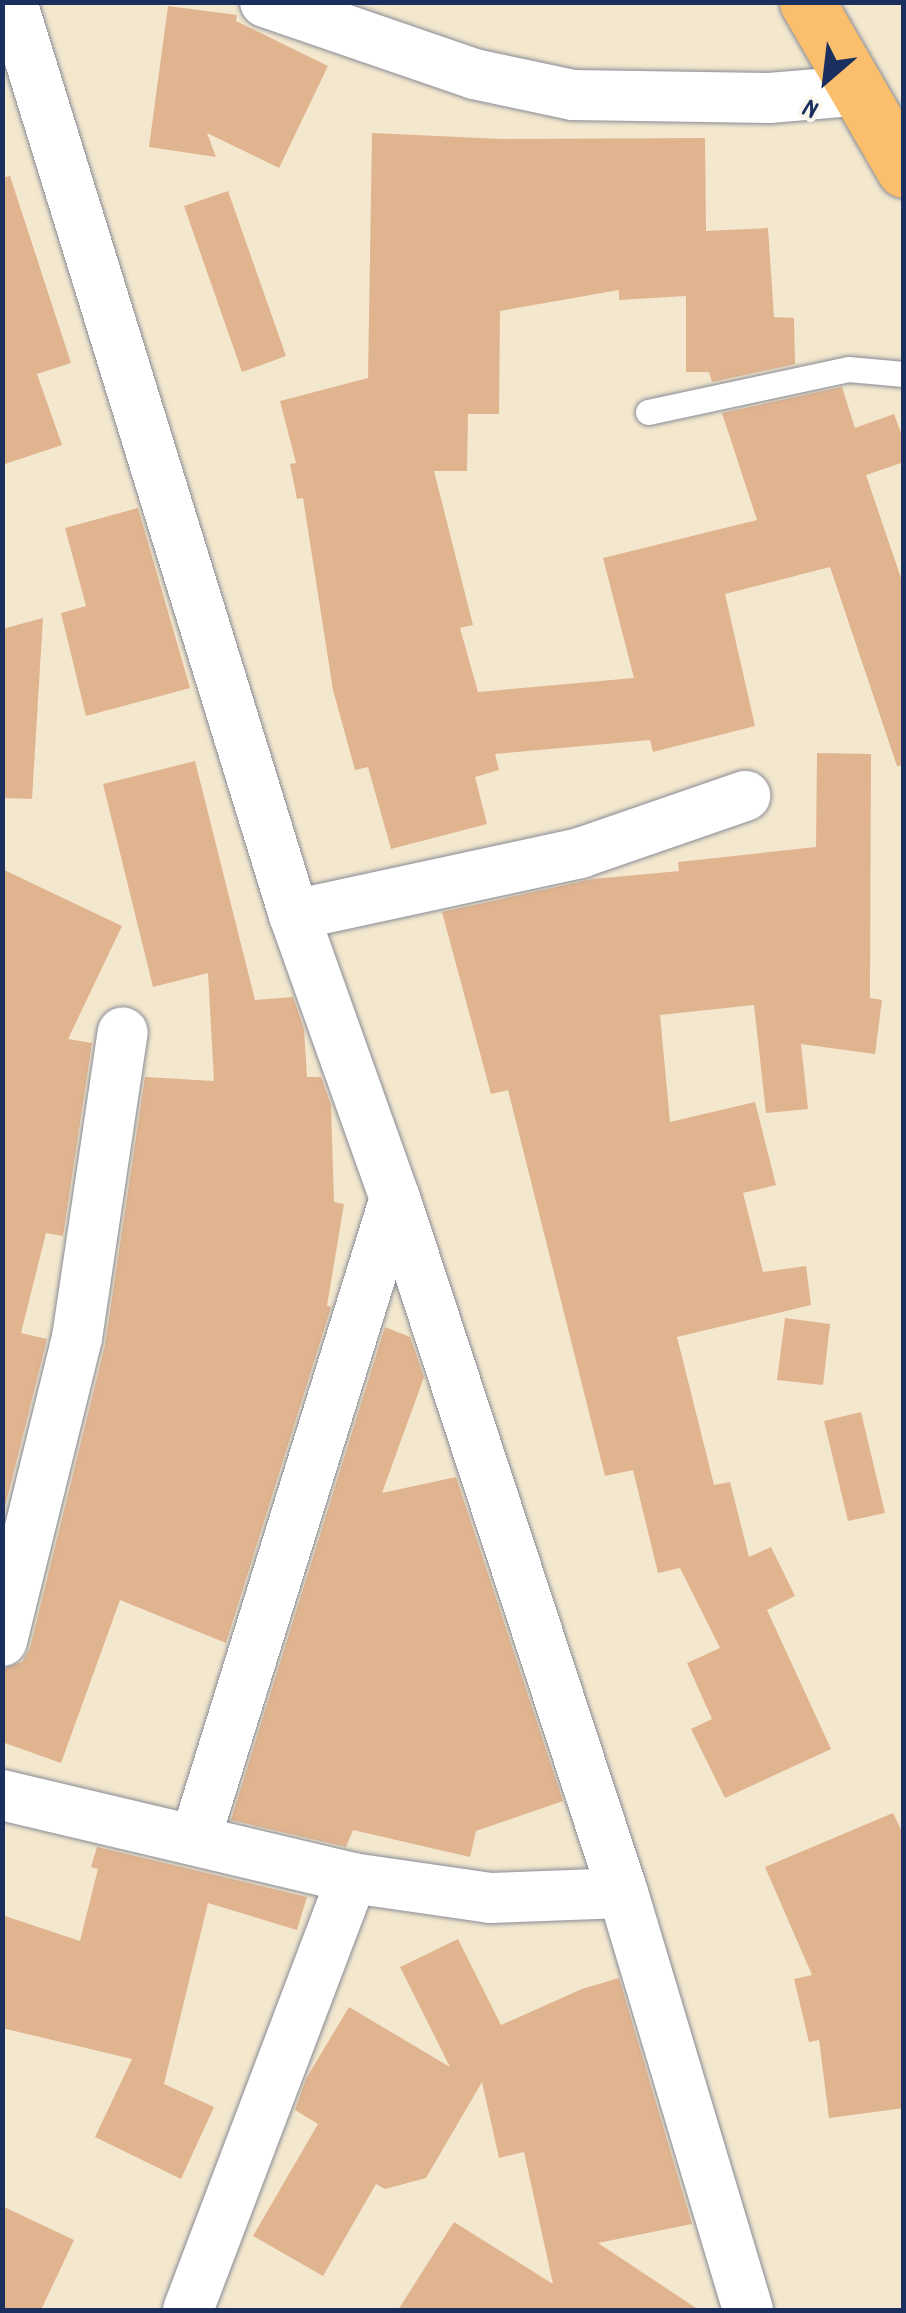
<!DOCTYPE html>
<style>
body{margin:0}
#map{position:relative;width:906px;height:2313px;overflow:hidden;background:#f3e7ce;font-family:Dekko,sans-serif}
div>[style]{position:absolute}
[style*='--x']{left:calc(var(--x)*1px);top:calc(var(--y)*1px);width:calc(var(--w)*1px);rotate:calc(var(--a)*1deg)}
.building>*{inset:0;background:#e1b490}
.roads{filter:drop-shadow(0 0 2px #878b96) drop-shadow(0 0 2px #878b96)}
.lane>*{height:25px;margin:-12.5px;padding:0 12.5px;transform-origin:12.5px;border-radius:12.5px;background:#fff}
.street>*{height:50px;margin:-25px;padding:0 25px;transform-origin:25px;border-radius:25px;background:#fff}
.primary>*{height:55px;margin:-27.5px;padding:0 27.5px;transform-origin:27.5px;border-radius:27.5px;background:#fabe6d}
span{translate:-50% -50%;white-space:nowrap;text-align:center;line-height:1.15;-webkit-text-stroke:9px #fbf7ec;paint-order:stroke}
.frame{position:absolute;inset:0;border:5px solid #1b2f5e;pointer-events:none}
.north{position:absolute;left:776px;top:30px;width:100px;height:100px;-webkit-text-stroke:8px #fbf7ec;paint-order:stroke;rotate:208deg;font-size:28px;font-weight:700;line-height:40px;text-align:center;color:#1b2f5e}
.north::after{content:'';display:block;margin:auto;width:35px;height:45px;background:#1b2f5e;clip-path:polygon(50% 0,100% 100%,50% 72%,0 100%)}
</style>
<div id="map">
<div class="building">
<div style="clip-path:polygon(168px 6px,237px 15px,236px 21px,328px 66px,279px 168px,207px 133px,216px 157px,149px 147px)"></div>
<div style="clip-path:polygon(372px 133px,502px 139px,705px 138px,706px 231px,768px 228px,774px 317px,794px 318px,795px 364px,712px 382px,709px 372px,686px 372px,686px 296px,619px 300px,619px 290px,500px 311px,499px 414px,468px 414px,467px 471px,434px 471px,473px 625px,460px 628px,478px 692px,634px 678px,603px 558px,757px 520px,722px 413px,842px 387px,855px 428px,894px 414px,904px 441px,904px 462px,866px 475px,904px 587px,904px 765px,897px 766px,830px 567px,725px 594px,755px 726px,653px 752px,650px 740px,495px 754px,499px 770px,475px 777px,487px 824px,391px 849px,368px 767px,355px 770px,333px 690px,303px 498px,297px 499px,290px 464px,296px 463px,280px 401px,368px 378px)"></div>
<div style="clip-path:polygon(10px 176px,71px 363px,37px 374px,62px 445px,2px 465px,2px 178px)"></div>
<div style="clip-path:polygon(228px 191px,286px 356px,242px 372px,184px 206px)"></div>
<div style="clip-path:polygon(138px 508px,190px 688px,86px 716px,61px 613px,86px 606px,65px 528px)"></div>
<div style="clip-path:polygon(43px 618px,32px 799px,2px 798px,2px 629px)"></div>
<div style="clip-path:polygon(817px 753px,871px 754px,870px 998px,882px 1000px,875px 1054px,801px 1044px,808px 1109px,766px 1113px,754px 1005px,660px 1015px,670px 1122px,755px 1102px,776px 1185px,743px 1193px,763px 1272px,806px 1266px,811px 1305px,677px 1337px,714px 1485px,730px 1482px,749px 1557px,771px 1547px,795px 1596px,767px 1610px,831px 1749px,725px 1798px,691px 1729px,712px 1719px,687px 1663px,720px 1648px,680px 1568px,658px 1573px,633px 1470px,605px 1476px,508px 1090px,491px 1094px,442px 912px,593px 879px,679px 871px,678px 862px,816px 847px)"></div>
<div style="clip-path:polygon(195px 761px,255px 1000px,293px 997px,304px 1029px,307px 1077px,321px 1077px,331px 1105px,334px 1202px,344px 1204px,327px 1306px,331px 1307px,226px 1643px,120px 1600px,61px 1763px,2px 1742px,2px 1669px,22px 1662px,30px 1648px,105px 1345px,145px 1077px,214px 1081px,208px 973px,153px 987px,103px 784px)"></div>
<div style="clip-path:polygon(2px 869px,122px 926px,68px 1039px,92px 1043px,63px 1236px,46px 1233px,21px 1333px,47px 1339px,2px 1519px)"></div>
<div style="clip-path:polygon(785px 1318px,830px 1324px,823px 1385px,777px 1380px)"></div>
<div style="clip-path:polygon(385px 1327px,410px 1337px,424px 1377px,382px 1493px,456px 1477px,563px 1801px,476px 1831px,470px 1857px,353px 1830px,346px 1847px,231px 1820px)"></div>
<div style="clip-path:polygon(861px 1412px,885px 1513px,848px 1521px,824px 1421px)"></div>
<div style="clip-path:polygon(893px 1813px,904px 1836px,904px 2108px,829px 2118px,819px 2040px,809px 2042px,794px 1979px,812px 1975px,765px 1867px)"></div>
<div style="clip-path:polygon(97px 1847px,307px 1897px,297px 1930px,208px 1903px,164px 2084px,214px 2107px,181px 2179px,95px 2137px,132px 2059px,2px 2028px,2px 1915px,80px 1941px,98px 1869px,91px 1867px)"></div>
<div style="clip-path:polygon(458px 1939px,501px 2025px,582px 1989px,619px 1978px,692px 2224px,598px 2243px,699px 2310px,398px 2310px,454px 2222px,553px 2284px,524px 2152px,499px 2158px,482px 2082px,426px 2178px,385px 2189px,376px 2184px,323px 2276px,253px 2236px,318px 2124px,295px 2110px,306px 2079px,349px 2007px,450px 2067px,400px 1967px)"></div>
<div style="clip-path:polygon(2px 2206px,74px 2240px,41px 2310px,2px 2310px)"></div>
</div>
<div class="roads">
<div class="lane">
<div style="--x:648;--y:412;--w:205;--a:-12.1"></div>
<div style="--x:848;--y:369;--w:56;--a:5.1"></div>
</div>
<div class="street">
<div style="--x:12;--y:2;--w:956;--a:72.84"></div>
<div style="--x:294;--y:915;--w:300;--a:70.4"></div>
<div style="--x:395;--y:1198;--w:731;--a:71.84"></div>
<div style="--x:623;--y:1893;--w:435;--a:73.3"></div>
<div style="--x:265;--y:2;--w:221;--a:19"></div>
<div style="--x:474;--y:74;--w:101;--a:12"></div>
<div style="--x:573;--y:95;--w:196;--a:0.9"></div>
<div style="--x:769;--y:98;--w:86;--a:-4.7"></div>
<div style="--x:294;--y:915;--w:293;--a:-12.2"></div>
<div style="--x:580;--y:853;--w:175;--a:-19.1"></div>
<div style="--x:2;--y:1641;--w:312;--a:-76.1"></div>
<div style="--x:77;--y:1338;--w:309;--a:-81.5"></div>
<div style="--x:2;--y:1795;--w:360;--a:13.3"></div>
<div style="--x:352;--y:1878;--w:140;--a:8.2"></div>
<div style="--x:491;--y:1898;--w:132;--a:-2.2"></div>
<div style="--x:195;--y:1840;--w:672;--a:-72.7"></div>
<div style="--x:188;--y:2310;--w:462;--a:-69.2"></div>
</div>
<div class="primary">
<div style="--x:807;--y:2;--w:194;--a:60"></div>
</div>
</div>
<div class="frame"></div>
<div class="north">N</div>
</div>
